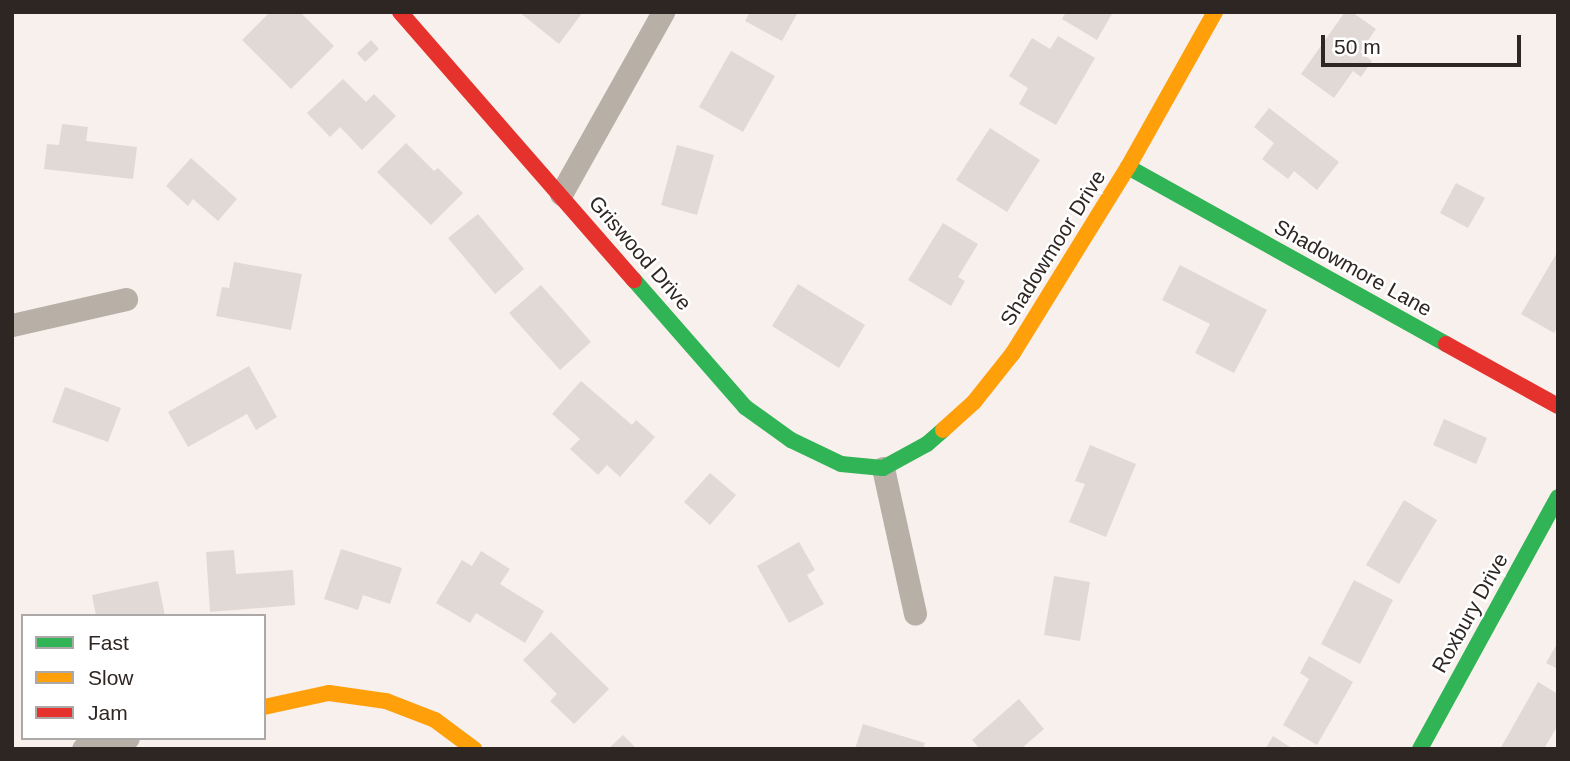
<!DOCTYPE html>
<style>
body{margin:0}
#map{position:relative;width:1570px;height:761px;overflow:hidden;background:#f8f0ed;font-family:Arial,sans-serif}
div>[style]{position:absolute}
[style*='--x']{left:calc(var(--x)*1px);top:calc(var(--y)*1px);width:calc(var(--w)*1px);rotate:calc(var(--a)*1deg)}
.building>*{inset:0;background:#e0d9d5}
.street>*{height:23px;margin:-11.5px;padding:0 11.5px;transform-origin:11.5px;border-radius:11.5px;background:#b8afa7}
.fast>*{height:16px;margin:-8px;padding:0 8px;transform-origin:8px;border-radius:8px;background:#30b455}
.slow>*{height:16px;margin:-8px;padding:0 8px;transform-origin:8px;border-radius:8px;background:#ff9f0a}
.jam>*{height:16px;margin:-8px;padding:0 8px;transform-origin:8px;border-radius:8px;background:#e5322d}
span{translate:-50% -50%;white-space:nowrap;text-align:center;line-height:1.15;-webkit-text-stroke:5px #fff;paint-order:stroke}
.street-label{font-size:21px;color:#2e2622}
.frame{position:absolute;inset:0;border:14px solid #2e2622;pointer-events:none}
.legend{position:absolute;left:21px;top:614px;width:245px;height:126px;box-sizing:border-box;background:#fff;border:2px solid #aba8a7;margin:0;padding:9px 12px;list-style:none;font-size:21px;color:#2e2622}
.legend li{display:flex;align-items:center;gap:14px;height:35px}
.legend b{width:35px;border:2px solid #aba8a7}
.scale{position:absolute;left:1321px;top:35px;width:200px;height:32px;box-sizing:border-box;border:4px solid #2e2622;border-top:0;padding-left:9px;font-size:21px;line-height:24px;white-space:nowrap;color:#2e2622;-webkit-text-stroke:5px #fff;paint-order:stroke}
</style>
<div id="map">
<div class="building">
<div style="clip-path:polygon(270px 12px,300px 12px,334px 46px,291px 89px,242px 40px)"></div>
<div style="clip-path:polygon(519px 12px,583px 12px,559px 44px)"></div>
<div style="clip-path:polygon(750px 12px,798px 12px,782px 41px,745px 21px)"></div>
<div style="clip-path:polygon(1066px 12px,1113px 12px,1097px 40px,1062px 19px)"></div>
<div style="clip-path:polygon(1345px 12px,1352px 12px,1376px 29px,1360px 52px,1372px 61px,1361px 77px,1353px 71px,1334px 98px,1301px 74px)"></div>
<div style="clip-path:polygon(1058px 36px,1095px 58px,1056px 125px,1019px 104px,1028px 88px,1009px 76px,1032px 38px,1050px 49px)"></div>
<div style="clip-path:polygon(371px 40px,379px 49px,365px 62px,357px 53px)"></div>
<div style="clip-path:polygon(731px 51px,775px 76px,743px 132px,699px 107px)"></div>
<div style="clip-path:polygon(343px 79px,366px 102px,374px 94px,396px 116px,362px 150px,340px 127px,330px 137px,307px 113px)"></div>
<div style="clip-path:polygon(1269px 108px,1339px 162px,1317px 190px,1294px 171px,1288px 179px,1262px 159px,1274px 143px,1254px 127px)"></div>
<div style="clip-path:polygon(62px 124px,88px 127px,86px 141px,137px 147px,133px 179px,44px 169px,47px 144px,59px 145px)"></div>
<div style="clip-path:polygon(990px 128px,1040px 160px,1007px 212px,956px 180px)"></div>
<div style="clip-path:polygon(406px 143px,434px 171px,438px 168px,463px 193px,431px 225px,377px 172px)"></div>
<div style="clip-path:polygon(677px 145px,714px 155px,697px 215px,661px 205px)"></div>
<div style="clip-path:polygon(191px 158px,237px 199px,218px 221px,193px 199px,188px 206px,166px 186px)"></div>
<div style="clip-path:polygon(1456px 183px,1485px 198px,1468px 228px,1440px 213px)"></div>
<div style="clip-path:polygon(478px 214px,524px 269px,495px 294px,448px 238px)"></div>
<div style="clip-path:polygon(943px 223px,978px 244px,958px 277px,965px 281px,951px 306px,908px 280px)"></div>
<div style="clip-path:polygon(1558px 251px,1558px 326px,1554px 333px,1521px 314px)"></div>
<div style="clip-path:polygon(234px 262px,302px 274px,291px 330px,216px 316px,222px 287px,229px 288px)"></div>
<div style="clip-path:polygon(1180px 265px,1267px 310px,1234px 373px,1195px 353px,1210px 324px,1162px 300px)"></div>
<div style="clip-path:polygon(798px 284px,865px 325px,839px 368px,772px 326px)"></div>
<div style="clip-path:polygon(541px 285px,591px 342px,560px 370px,509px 313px)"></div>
<div style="clip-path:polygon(249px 366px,277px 417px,256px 430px,247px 414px,188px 447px,168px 412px)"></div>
<div style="clip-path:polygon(581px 381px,632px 425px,636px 420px,655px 437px,620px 477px,607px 465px,598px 475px,570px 449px,580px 439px,552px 414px)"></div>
<div style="clip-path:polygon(65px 387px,121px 408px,108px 442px,52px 422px)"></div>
<div style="clip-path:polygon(1444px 419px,1487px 438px,1476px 464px,1433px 445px)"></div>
<div style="clip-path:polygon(1090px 445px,1136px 464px,1106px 537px,1069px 522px,1085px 484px,1075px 481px)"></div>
<div style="clip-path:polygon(710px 473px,736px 495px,710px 525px,684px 502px)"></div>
<div style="clip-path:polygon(1404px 500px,1437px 520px,1399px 584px,1366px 565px)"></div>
<div style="clip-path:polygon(799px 542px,815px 570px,807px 575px,824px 604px,789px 623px,757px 566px)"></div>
<div style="clip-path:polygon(341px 549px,402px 568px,390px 604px,363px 595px,358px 610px,324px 599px)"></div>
<div style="clip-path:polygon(234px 550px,236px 574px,293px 570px,295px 605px,210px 612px,206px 552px)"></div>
<div style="clip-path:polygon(481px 551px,510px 569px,500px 584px,544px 611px,525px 643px,476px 613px,470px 623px,436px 603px,462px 560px,472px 566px)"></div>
<div style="clip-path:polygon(1054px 576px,1090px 582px,1080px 641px,1044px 635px)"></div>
<div style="clip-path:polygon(1354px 580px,1393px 600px,1360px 664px,1321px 644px)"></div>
<div style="clip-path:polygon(158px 581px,165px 616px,96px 616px,92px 595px)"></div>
<div style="clip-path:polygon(551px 632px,609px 689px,574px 724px,550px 701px,557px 694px,523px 660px)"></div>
<div style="clip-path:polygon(1558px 642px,1558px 669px,1546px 663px)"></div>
<div style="clip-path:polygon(1309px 656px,1353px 682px,1317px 745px,1283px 725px,1309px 679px,1300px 673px)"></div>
<div style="clip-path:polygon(1538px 682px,1558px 694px,1558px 725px,1544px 749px,1500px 749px)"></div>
<div style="clip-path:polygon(1019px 699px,1044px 729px,1021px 749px,980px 749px,972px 740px)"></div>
<div style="clip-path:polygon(863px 724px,925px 743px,923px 749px,855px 749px)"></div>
<div style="clip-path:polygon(623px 735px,637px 749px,608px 749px)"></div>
<div style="clip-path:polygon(1273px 736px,1293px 749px,1265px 749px)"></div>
</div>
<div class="street">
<div style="--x:561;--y:194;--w:209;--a:-60.7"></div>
<div style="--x:12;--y:325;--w:117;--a:-12.8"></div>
<div style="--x:883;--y:468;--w:149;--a:77.6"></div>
<div style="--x:83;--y:749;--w:46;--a:-13.7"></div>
</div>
<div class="fast">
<div style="--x:1128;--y:167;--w:364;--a:29.1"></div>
<div style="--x:634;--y:280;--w:169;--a:48.8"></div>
<div style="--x:745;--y:407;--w:57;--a:35.7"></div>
<div style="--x:791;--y:440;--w:55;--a:25.6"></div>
<div style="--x:841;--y:464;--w:42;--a:5.4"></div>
<div style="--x:883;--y:468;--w:50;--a:-28.6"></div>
<div style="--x:927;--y:444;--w:21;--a:-41"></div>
<div style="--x:1420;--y:749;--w:287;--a:-61.3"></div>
</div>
<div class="slow">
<div style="--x:943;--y:430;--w:42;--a:-42.1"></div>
<div style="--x:974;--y:402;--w:63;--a:-51.5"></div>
<div style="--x:1013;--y:353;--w:219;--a:-58.3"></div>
<div style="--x:1128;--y:167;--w:178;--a:-60.7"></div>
<div style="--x:264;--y:707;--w:66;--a:-12.2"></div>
<div style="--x:329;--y:693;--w:58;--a:8"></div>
<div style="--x:386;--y:701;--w:53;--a:21.2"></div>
<div style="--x:435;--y:720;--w:49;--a:36.6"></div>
</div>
<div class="jam">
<div style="--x:400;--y:12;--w:356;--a:48.9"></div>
<div style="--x:1446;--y:344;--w:128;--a:29"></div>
</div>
<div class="street-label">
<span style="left:1053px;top:248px;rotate:-58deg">Shadowmoor Drive</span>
<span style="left:640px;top:253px;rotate:49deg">Griswood Drive</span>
<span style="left:1353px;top:268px;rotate:29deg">Shadowmore Lane</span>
<span style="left:1470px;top:613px;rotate:-61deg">Roxbury Drive</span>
</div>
<div class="frame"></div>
<ul class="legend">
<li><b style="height:9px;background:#30b455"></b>Fast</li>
<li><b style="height:9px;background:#ff9f0a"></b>Slow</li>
<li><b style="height:9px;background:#e5322d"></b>Jam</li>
</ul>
<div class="scale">50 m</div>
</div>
